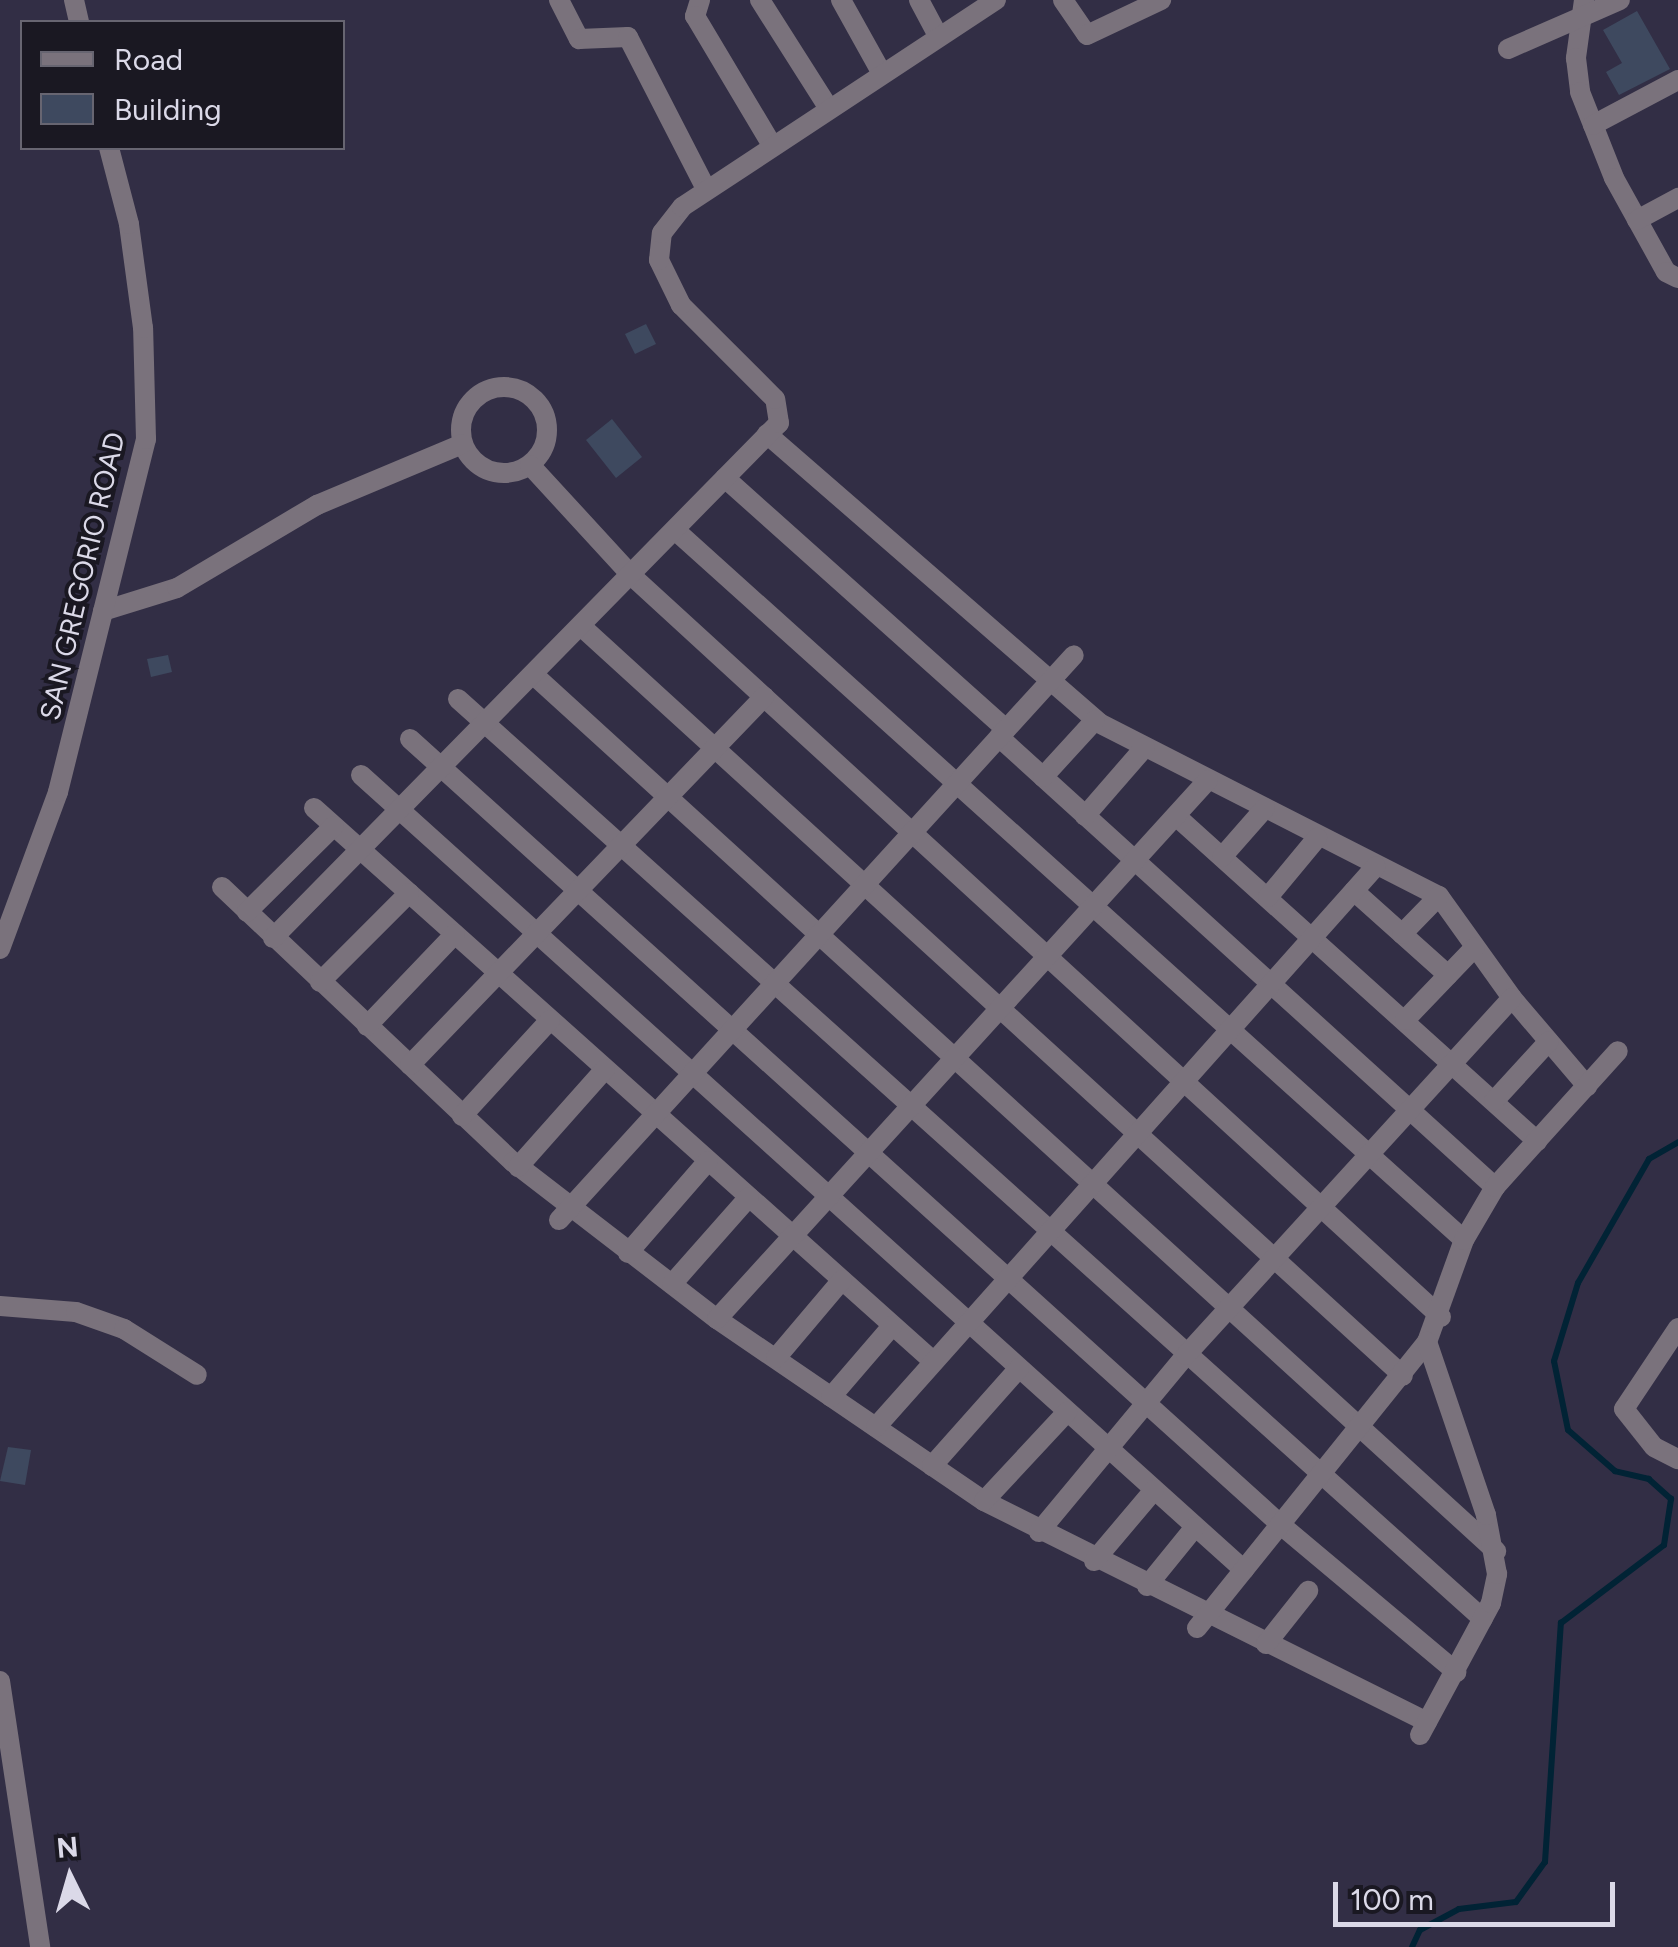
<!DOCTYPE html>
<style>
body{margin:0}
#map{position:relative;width:1678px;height:1947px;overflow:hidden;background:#322e45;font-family:Figtree,sans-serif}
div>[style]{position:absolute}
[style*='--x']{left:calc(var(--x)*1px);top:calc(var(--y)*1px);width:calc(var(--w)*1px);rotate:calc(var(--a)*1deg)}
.stream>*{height:6px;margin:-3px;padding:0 3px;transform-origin:3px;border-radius:3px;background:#012335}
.building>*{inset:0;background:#3e495f}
.minor>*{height:20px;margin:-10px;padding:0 10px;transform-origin:10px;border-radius:10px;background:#7a727c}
.minor>.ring{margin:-10px;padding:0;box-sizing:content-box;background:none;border:20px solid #7a727c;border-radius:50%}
.tertiary>*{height:20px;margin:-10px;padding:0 10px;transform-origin:10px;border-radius:10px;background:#7a727c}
span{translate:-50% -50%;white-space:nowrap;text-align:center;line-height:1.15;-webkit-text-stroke:8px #1a1822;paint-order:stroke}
.street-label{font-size:28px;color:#dbd9e8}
.legend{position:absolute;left:20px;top:20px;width:325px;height:130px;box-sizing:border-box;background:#1a1822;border:2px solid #676571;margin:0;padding:12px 18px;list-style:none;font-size:30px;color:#dbd9e8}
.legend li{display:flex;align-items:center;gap:20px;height:50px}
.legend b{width:50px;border:2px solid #676571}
.north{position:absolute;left:20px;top:1827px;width:100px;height:100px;-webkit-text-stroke:8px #1a1822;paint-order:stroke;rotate:355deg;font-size:28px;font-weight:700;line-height:40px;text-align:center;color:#dbd9e8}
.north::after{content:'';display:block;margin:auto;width:35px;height:45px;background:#dbd9e8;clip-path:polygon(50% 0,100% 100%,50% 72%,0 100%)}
.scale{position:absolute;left:1333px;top:1882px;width:282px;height:45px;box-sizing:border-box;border:5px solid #dbd9e8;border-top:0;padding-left:12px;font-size:30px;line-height:35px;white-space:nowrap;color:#dbd9e8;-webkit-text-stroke:8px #1a1822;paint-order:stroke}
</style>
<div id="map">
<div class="stream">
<div style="--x:1412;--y:1947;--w:19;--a:-65"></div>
<div style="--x:1420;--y:1930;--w:44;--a:-28.3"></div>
<div style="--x:1459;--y:1909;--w:57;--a:-7"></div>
<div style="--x:1516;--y:1902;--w:49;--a:-54.1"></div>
<div style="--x:1545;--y:1862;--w:240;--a:-86.2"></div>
<div style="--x:1561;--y:1623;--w:129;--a:-37.1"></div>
<div style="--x:1664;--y:1545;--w:47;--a:-81.3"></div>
<div style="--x:1671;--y:1499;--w:30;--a:-138"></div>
<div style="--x:1649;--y:1479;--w:35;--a:-167"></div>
<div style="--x:1615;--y:1471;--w:62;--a:-138.9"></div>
<div style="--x:1568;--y:1430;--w:70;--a:-101.5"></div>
<div style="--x:1554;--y:1361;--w:82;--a:-72.9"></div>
<div style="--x:1578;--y:1283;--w:143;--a:-60.2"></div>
<div style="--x:1649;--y:1159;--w:34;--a:-30"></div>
</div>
<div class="building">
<div style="clip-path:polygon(1637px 11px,1670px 69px,1619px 95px,1606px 72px,1622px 63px,1603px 30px)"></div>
<div style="clip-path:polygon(646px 324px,656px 344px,635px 354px,625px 334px)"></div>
<div style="clip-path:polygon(612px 419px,642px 457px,616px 478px,586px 440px)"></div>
<div style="clip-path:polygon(168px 655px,172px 672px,151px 677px,147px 659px)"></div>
<div style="clip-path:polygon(8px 1447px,31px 1450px,25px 1485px,0 1481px)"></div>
</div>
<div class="minor">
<div style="--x:559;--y:0;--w:44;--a:62.9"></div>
<div style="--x:579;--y:39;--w:49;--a:-2.3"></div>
<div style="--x:628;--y:37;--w:171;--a:62.8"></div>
<div style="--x:700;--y:0;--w:17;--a:107"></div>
<div style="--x:695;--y:16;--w:150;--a:59.2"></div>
<div style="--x:760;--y:0;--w:127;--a:57.6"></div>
<div style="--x:841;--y:0;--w:82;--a:60.9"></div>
<div style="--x:919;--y:0;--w:38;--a:62"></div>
<div style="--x:1063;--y:0;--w:42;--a:55.6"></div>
<div style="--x:1087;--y:35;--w:82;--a:-25.3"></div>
<div style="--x:1584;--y:0;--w:59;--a:97.9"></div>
<div style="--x:1576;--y:58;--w:34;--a:83"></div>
<div style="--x:1580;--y:92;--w:92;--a:68.4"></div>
<div style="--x:1614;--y:178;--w:107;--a:61"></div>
<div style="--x:1666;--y:272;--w:13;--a:27"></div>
<div style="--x:1508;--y:49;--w:122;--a:-23.6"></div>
<div style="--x:1593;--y:125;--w:96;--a:-27.9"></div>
<div style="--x:1637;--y:220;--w:47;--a:-28.2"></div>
<div class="ring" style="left:461px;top:387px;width:66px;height:66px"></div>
<div style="--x:767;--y:434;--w:440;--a:41"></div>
<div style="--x:1099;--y:723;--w:381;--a:27"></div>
<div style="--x:1439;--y:896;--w:125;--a:54.4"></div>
<div style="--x:1512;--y:998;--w:116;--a:49.6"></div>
<div style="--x:530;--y:465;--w:151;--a:47.4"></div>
<div style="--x:632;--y:576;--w:1097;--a:42.49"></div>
<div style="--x:725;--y:478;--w:377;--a:41.8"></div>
<div style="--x:675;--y:530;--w:1061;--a:41.98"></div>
<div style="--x:103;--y:611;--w:77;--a:-17.3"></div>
<div style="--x:177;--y:588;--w:163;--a:-30.7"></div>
<div style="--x:317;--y:505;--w:157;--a:-22.8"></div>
<div style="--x:582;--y:627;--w:1111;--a:42.37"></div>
<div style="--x:535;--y:676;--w:1300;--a:42.32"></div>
<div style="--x:458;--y:699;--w:1377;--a:41.91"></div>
<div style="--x:999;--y:737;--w:670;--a:42.22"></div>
<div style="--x:410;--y:739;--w:1173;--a:42.06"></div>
<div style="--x:1281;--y:1525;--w:229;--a:40"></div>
<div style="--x:361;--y:775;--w:1188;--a:42"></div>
<div style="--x:1043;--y:777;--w:77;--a:-47.6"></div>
<div style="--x:314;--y:808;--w:831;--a:41.78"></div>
<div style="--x:1085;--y:816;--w:91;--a:-49"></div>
<div style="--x:1176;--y:816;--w:486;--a:42"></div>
<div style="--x:1222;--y:857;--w:65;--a:-48.7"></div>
<div style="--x:222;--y:887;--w:400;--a:43.4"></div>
<div style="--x:513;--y:1162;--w:257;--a:37.6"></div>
<div style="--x:717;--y:1319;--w:323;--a:34.3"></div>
<div style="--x:984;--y:1501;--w:495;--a:26.5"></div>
<div style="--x:1354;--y:891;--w:126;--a:41.8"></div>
<div style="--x:1268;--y:897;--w:77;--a:-50.3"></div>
<div style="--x:247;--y:912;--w:122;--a:-44.7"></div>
<div style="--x:1402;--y:934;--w:53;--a:-45.8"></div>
<div style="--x:273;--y:938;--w:722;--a:-45.51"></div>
<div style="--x:779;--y:423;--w:24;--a:-99"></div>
<div style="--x:775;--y:399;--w:133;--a:-135"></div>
<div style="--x:681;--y:305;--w:50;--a:-116.1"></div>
<div style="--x:659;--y:260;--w:27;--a:-84"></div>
<div style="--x:662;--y:233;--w:33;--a:-52"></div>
<div style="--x:682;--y:207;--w:376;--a:-33.4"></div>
<div style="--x:320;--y:982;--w:126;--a:-45"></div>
<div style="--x:1405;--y:1020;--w:101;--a:-46.2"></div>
<div style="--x:367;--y:1026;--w:127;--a:-46.3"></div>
<div style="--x:410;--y:1065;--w:511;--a:-46.11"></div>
<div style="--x:1494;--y:1101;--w:81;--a:-47.5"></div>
<div style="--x:462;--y:1116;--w:130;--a:-47.5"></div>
<div style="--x:518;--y:1167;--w:131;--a:-48.4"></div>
<div style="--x:559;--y:1220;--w:764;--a:-47.65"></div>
<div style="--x:628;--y:1253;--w:122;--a:-49"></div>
<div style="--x:672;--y:1284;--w:116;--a:-48.5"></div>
<div style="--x:0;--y:1306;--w:76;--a:4.5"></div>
<div style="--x:76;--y:1312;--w:51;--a:19.5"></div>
<div style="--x:124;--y:1329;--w:86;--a:32.2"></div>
<div style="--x:717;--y:1319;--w:729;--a:-47.67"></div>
<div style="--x:1678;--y:1328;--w:97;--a:123.7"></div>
<div style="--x:1624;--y:1409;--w:48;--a:51.7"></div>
<div style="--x:1654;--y:1447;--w:27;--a:27"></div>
<div style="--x:776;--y:1358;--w:102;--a:-49.8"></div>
<div style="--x:831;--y:1397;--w:94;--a:-49.3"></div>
<div style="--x:876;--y:1427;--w:751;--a:-48.29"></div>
<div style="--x:932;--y:1466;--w:131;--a:-48.4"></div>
<div style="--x:984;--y:1501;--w:122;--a:-47"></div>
<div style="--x:1039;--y:1532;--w:230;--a:-50.3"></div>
<div style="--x:1186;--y:1355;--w:483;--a:-47.6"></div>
<div style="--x:1094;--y:1561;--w:93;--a:-49.8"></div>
<div style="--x:1147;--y:1586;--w:76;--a:-50.9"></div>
<div style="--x:1197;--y:1628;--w:367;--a:-51.2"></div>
<div style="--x:1427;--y:1342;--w:109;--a:-70.1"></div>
<div style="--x:1464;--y:1240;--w:61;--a:-59.7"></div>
<div style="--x:1495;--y:1187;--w:183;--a:-47.9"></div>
<div style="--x:1266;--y:1644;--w:68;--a:-51.6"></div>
<div style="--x:1420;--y:1735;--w:150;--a:-61.7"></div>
<div style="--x:1491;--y:1603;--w:30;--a:-78"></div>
<div style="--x:1497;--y:1574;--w:60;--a:-100.6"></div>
<div style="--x:1486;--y:1515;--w:183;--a:-108.8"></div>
</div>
<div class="tertiary">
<div style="--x:74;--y:0;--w:23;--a:77"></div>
<div style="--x:0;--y:949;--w:167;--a:-69.7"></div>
<div style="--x:58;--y:792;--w:364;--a:-76"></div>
<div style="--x:146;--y:439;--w:111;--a:-91.5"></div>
<div style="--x:143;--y:328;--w:105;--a:-97.7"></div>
<div style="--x:129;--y:224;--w:79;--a:-104.7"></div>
<div style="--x:0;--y:1681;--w:269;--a:81.4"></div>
</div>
<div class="street-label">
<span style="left:82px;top:576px;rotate:-77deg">SAN GREGORIO ROAD</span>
</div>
<ul class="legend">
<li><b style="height:12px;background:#7a727c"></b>Road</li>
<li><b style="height:28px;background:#3e495f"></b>Building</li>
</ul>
<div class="north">N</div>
<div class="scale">100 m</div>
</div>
